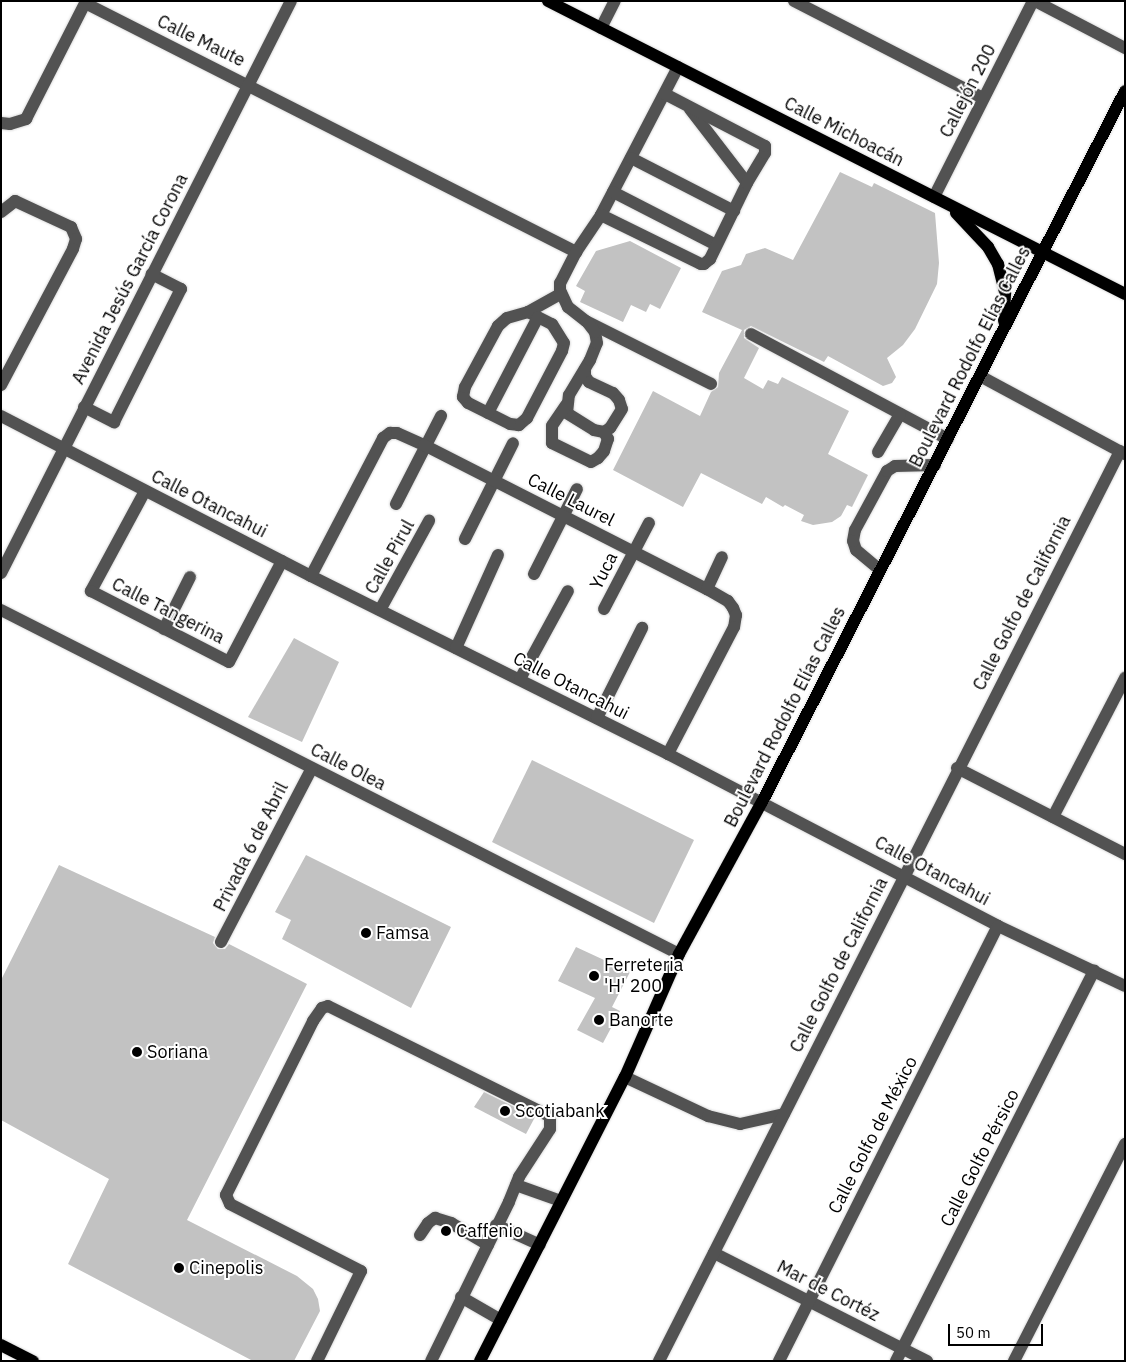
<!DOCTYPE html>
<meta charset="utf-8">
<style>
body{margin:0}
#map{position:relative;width:1126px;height:1362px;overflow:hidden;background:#fff;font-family:"IBM Plex Sans",sans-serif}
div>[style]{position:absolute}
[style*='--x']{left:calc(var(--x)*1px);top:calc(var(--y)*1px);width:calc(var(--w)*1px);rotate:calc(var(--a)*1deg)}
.building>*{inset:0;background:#c2c2c2}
.roads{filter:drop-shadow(0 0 1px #dbdbdb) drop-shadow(0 0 1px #dbdbdb)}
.minor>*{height:12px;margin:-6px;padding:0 6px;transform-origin:6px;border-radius:6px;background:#525252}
.major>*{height:12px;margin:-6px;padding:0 6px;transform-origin:6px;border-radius:6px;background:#000}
.dots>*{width:14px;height:14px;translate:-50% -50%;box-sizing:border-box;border:2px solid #fff;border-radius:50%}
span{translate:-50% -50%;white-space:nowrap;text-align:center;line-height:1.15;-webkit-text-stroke:4px #fff;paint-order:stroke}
.street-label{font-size:18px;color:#000}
.poi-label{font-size:18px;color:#000}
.left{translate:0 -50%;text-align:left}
.frame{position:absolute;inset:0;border:2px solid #000;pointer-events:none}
.scale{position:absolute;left:948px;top:1324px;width:95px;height:22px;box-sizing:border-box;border:2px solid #000;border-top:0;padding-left:6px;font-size:15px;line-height:18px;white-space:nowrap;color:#000;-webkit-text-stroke:4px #fff;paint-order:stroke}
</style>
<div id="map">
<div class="building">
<div style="clip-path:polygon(840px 172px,872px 187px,874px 183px,935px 213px,939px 263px,937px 284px,915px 329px,903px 345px,887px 358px,896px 377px,892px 383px,883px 386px,828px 356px,824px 362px,751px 326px,744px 330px,744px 338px,759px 348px,744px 378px,763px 389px,768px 380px,778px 384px,782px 377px,849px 411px,828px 454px,868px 475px,852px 507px,847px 505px,841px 516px,832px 522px,813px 525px,801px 521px,804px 515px,785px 505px,783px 507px,766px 497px,762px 504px,701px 473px,683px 507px,613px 470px,653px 391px,700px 416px,711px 392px,718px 387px,719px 373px,742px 330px,702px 312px,722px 271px,741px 265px,746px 254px,765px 248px,793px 260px)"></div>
<div style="clip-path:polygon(630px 241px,681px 268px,660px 309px,650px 304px,646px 312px,631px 305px,623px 322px,580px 302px,585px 291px,576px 286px,596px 251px)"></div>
<div style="clip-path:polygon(294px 638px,339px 662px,302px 742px,248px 717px)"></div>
<div style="clip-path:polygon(532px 760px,694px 840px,654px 923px,492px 842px)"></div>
<div style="clip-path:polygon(306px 855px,451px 927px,411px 1008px,282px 939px,291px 920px,275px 912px)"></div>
<div style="clip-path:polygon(59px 865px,215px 937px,213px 943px,218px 949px,225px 949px,229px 944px,307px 984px,187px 1220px,297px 1276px,313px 1289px,318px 1299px,320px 1311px,294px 1361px,253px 1361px,68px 1264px,109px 1179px,1px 1120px,1px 980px)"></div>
<div style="clip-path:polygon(576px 947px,630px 972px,612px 1007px,620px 1011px,603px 1043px,577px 1030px,595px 998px,558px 981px)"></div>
<div style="clip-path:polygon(484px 1092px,535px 1117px,526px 1134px,474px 1107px)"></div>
</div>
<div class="roads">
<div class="minor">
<div style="--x:794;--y:1;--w:212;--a:27.2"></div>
<div style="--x:1035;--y:1;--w:102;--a:27.6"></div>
<div style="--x:85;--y:3;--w:551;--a:26.89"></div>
<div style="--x:601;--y:28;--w:30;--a:-63"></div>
<div style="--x:678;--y:67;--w:167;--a:117.5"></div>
<div style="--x:601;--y:215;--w:45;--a:124"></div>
<div style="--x:576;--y:252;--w:35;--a:117"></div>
<div style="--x:560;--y:283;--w:7;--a:90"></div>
<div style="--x:560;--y:290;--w:19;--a:65"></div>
<div style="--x:568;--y:307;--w:23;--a:38"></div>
<div style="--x:586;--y:321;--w:140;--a:26.7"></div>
<div style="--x:690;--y:109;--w:93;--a:52.4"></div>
<div style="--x:1;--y:123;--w:9;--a:6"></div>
<div style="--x:10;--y:124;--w:17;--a:-17"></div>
<div style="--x:26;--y:119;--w:132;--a:-63"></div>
<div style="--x:631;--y:158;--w:116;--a:27.2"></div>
<div style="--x:613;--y:192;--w:116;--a:27.2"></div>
<div style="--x:934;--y:197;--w:220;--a:-63.2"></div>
<div style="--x:1;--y:212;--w:18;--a:-38"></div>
<div style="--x:15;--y:201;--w:62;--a:24.9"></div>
<div style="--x:71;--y:227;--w:13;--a:67"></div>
<div style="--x:76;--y:239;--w:10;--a:107"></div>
<div style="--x:73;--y:249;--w:154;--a:117.9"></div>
<div style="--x:601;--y:215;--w:111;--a:26.1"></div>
<div style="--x:701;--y:264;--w:3;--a:0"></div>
<div style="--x:704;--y:264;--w:8;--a:-40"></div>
<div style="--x:710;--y:259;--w:85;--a:-64"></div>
<div style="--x:747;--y:183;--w:35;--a:-59"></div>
<div style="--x:765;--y:153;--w:7;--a:-90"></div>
<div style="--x:765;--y:146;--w:113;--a:-152.5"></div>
<div style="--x:528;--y:312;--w:27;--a:27"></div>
<div style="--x:552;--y:324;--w:22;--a:58"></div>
<div style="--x:564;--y:343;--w:8;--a:104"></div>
<div style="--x:562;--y:351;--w:76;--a:117.6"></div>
<div style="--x:527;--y:418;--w:11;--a:139"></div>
<div style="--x:519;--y:425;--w:9;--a:-174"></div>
<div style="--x:510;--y:424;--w:47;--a:-153.4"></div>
<div style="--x:468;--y:403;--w:8;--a:-130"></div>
<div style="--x:463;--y:397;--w:10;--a:-79"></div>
<div style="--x:465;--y:387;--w:69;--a:-61.6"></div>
<div style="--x:498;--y:326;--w:12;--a:-42"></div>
<div style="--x:507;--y:318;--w:22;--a:-16"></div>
<div style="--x:528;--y:312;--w:38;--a:-29"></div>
<div style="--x:751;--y:334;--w:223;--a:28.1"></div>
<div style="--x:585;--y:369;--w:7;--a:90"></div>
<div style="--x:585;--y:376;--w:7;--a:56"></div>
<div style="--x:589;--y:382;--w:26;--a:25"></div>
<div style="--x:613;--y:393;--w:9;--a:49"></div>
<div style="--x:619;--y:400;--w:9;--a:72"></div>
<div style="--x:622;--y:409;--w:22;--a:122"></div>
<div style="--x:610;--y:428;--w:7;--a:146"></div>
<div style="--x:604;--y:432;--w:10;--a:-169"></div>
<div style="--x:594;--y:430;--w:32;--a:-148"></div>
<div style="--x:567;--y:413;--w:18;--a:-84"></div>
<div style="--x:569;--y:395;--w:41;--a:-59"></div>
<div style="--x:590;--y:360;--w:18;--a:-68"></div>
<div style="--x:597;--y:343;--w:11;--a:-100"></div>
<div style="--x:595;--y:332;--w:11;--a:-128"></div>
<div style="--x:980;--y:376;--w:165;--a:28.3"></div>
<div style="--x:566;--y:405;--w:25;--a:124"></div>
<div style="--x:552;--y:426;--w:17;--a:90"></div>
<div style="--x:552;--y:443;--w:43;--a:26"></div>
<div style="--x:591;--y:462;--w:8;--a:-30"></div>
<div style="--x:598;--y:458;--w:9;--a:-49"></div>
<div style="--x:604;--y:451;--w:13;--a:-72"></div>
<div style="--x:608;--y:439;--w:8;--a:-120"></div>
<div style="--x:84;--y:407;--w:34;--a:27"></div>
<div style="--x:114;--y:422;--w:149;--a:-63.3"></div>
<div style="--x:181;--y:289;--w:33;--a:-153"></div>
<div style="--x:488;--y:413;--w:108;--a:-62.5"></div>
<div style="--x:1;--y:416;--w:349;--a:27.3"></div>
<div style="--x:311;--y:576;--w:399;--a:26.5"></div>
<div style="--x:668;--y:754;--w:372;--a:27.5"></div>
<div style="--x:998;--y:926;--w:140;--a:25.3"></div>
<div style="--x:878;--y:452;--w:44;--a:-59.9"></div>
<div style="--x:145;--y:491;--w:114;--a:118.4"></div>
<div style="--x:91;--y:591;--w:155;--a:27.2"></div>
<div style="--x:229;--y:662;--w:114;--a:-62.3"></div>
<div style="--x:396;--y:504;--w:99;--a:-62.9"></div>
<div style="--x:465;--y:539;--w:107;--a:-63.4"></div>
<div style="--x:880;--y:570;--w:31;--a:-140"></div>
<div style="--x:856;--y:550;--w:9;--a:-108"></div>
<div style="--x:853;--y:541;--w:11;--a:-80"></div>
<div style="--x:855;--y:530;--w:67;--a:-61.5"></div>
<div style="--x:887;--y:471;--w:9;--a:-32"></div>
<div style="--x:895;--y:466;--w:40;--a:-1.4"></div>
<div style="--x:1;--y:573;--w:641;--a:-63.12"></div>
<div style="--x:534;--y:574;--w:95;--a:-63.2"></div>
<div style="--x:311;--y:576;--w:156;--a:-62.4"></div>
<div style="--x:383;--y:438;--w:9;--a:-36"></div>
<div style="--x:390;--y:433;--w:7;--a:0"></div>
<div style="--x:397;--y:433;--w:30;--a:24"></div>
<div style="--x:424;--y:445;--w:318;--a:27"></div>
<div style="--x:707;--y:589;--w:24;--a:30"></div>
<div style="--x:728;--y:601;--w:9;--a:54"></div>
<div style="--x:733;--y:608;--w:8;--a:67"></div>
<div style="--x:736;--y:615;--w:12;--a:99"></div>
<div style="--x:734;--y:627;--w:143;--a:117.5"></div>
<div style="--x:707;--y:589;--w:35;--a:-65"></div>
<div style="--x:604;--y:609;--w:97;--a:-62.4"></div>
<div style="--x:1;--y:610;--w:760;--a:26.9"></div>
<div style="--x:380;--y:610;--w:102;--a:-61.2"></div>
<div style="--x:164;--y:629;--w:58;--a:-63.4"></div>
<div style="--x:456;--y:648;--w:102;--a:-65.7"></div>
<div style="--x:520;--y:679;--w:100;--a:-61.4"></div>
<div style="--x:597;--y:718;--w:101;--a:-63.4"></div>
<div style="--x:957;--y:768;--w:189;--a:27.1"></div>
<div style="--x:1053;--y:817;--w:157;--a:-62.6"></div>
<div style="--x:221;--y:942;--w:196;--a:-62.4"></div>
<div style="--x:625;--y:1077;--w:92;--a:25.2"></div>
<div style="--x:708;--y:1116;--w:33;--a:14"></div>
<div style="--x:740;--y:1124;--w:45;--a:-12.8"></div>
<div style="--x:516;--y:1185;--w:48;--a:19.6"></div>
<div style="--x:496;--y:1225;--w:48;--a:24.4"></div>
<div style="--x:420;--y:1235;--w:14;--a:-56"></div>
<div style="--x:428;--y:1223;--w:9;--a:-36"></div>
<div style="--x:435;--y:1218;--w:17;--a:17"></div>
<div style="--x:451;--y:1223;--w:43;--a:30.7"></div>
<div style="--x:714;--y:1253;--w:239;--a:26.9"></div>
<div style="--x:461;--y:1297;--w:46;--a:29.9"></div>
<div style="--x:317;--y:1361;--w:100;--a:-63.9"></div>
<div style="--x:361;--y:1271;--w:147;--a:-152.9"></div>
<div style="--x:230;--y:1204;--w:10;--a:-114"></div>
<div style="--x:226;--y:1195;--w:195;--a:-63.4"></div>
<div style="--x:313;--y:1021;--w:16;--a:-55"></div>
<div style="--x:322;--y:1008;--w:6;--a:-18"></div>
<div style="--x:328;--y:1006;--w:248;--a:26.4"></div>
<div style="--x:550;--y:1116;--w:13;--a:90"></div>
<div style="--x:550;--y:1129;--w:57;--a:122.9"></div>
<div style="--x:519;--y:1177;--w:27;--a:112"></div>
<div style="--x:509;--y:1202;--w:177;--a:116.1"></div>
<div style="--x:659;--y:1361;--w:1020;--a:-63.13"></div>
<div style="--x:779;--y:1361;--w:487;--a:-63.3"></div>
<div style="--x:896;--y:1361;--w:438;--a:-63.1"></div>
<div style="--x:1014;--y:1361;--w:244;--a:-62.9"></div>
</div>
<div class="major">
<div style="--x:548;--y:1;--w:647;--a:26.92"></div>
<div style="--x:956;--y:213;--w:47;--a:46.7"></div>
<div style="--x:988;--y:247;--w:20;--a:60"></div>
<div style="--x:998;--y:264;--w:30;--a:76"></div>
<div style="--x:1005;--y:293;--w:28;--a:92"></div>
<div style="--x:1;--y:1345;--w:36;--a:27"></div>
<div style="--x:480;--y:1361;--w:319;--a:-63"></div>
<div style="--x:625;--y:1077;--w:134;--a:-66.3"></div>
<div style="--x:679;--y:954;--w:173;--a:-61.4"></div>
<div style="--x:762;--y:802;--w:798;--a:-62.95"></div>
</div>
</div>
<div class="dots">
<div style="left:366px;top:933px;background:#000"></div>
<div style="left:594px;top:976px;background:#000"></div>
<div style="left:599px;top:1020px;background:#000"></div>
<div style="left:137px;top:1052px;background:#000"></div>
<div style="left:505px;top:1111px;background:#000"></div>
<div style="left:446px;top:1231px;background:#000"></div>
<div style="left:179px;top:1268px;background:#000"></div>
</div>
<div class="street-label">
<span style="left:201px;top:41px;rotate:26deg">Calle Maute</span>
<span style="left:968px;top:91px;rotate:-63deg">Callejón 200</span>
<span style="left:844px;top:132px;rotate:27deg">Calle Michoacán</span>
<span style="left:130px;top:279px;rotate:-63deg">Avenida Jesús García Corona</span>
<span style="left:970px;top:357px;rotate:-63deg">Boulevard Rodolfo Elías Calles</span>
<span style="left:571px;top:500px;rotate:27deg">Calle Laurel</span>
<span style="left:209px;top:504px;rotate:27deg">Calle Otancahui</span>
<span style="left:390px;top:557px;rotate:-61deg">Calle Pirul</span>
<span style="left:604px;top:571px;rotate:-63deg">Yuca</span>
<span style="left:1022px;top:603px;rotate:-63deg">Calle Golfo de California</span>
<span style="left:168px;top:611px;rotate:27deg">Calle Tangerina</span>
<span style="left:571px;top:686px;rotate:27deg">Calle Otancahui</span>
<span style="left:785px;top:717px;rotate:-63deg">Boulevard Rodolfo Elías Calles</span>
<span style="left:348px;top:767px;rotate:27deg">Calle Olea</span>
<span style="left:251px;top:847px;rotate:-63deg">Privada 6 de Abril</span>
<span style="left:932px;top:871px;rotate:28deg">Calle Otancahui</span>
<span style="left:839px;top:965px;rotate:-63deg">Calle Golfo de California</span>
<span style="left:873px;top:1135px;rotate:-63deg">Calle Golfo de México</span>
<span style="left:980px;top:1158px;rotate:-63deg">Calle Golfo Pérsico</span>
<span style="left:828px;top:1291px;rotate:27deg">Mar de Cortéz</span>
</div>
<div class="poi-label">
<span class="left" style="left:376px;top:933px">Famsa</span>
<span class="left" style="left:604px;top:976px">Ferreteria<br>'H' 200</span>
<span class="left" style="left:609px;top:1020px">Banorte</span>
<span class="left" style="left:147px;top:1052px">Soriana</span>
<span class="left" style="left:515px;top:1111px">Scotiabank</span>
<span class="left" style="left:456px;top:1231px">Caffenio</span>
<span class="left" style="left:189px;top:1268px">Cinepolis</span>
</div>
<div class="frame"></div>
<div class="scale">50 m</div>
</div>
